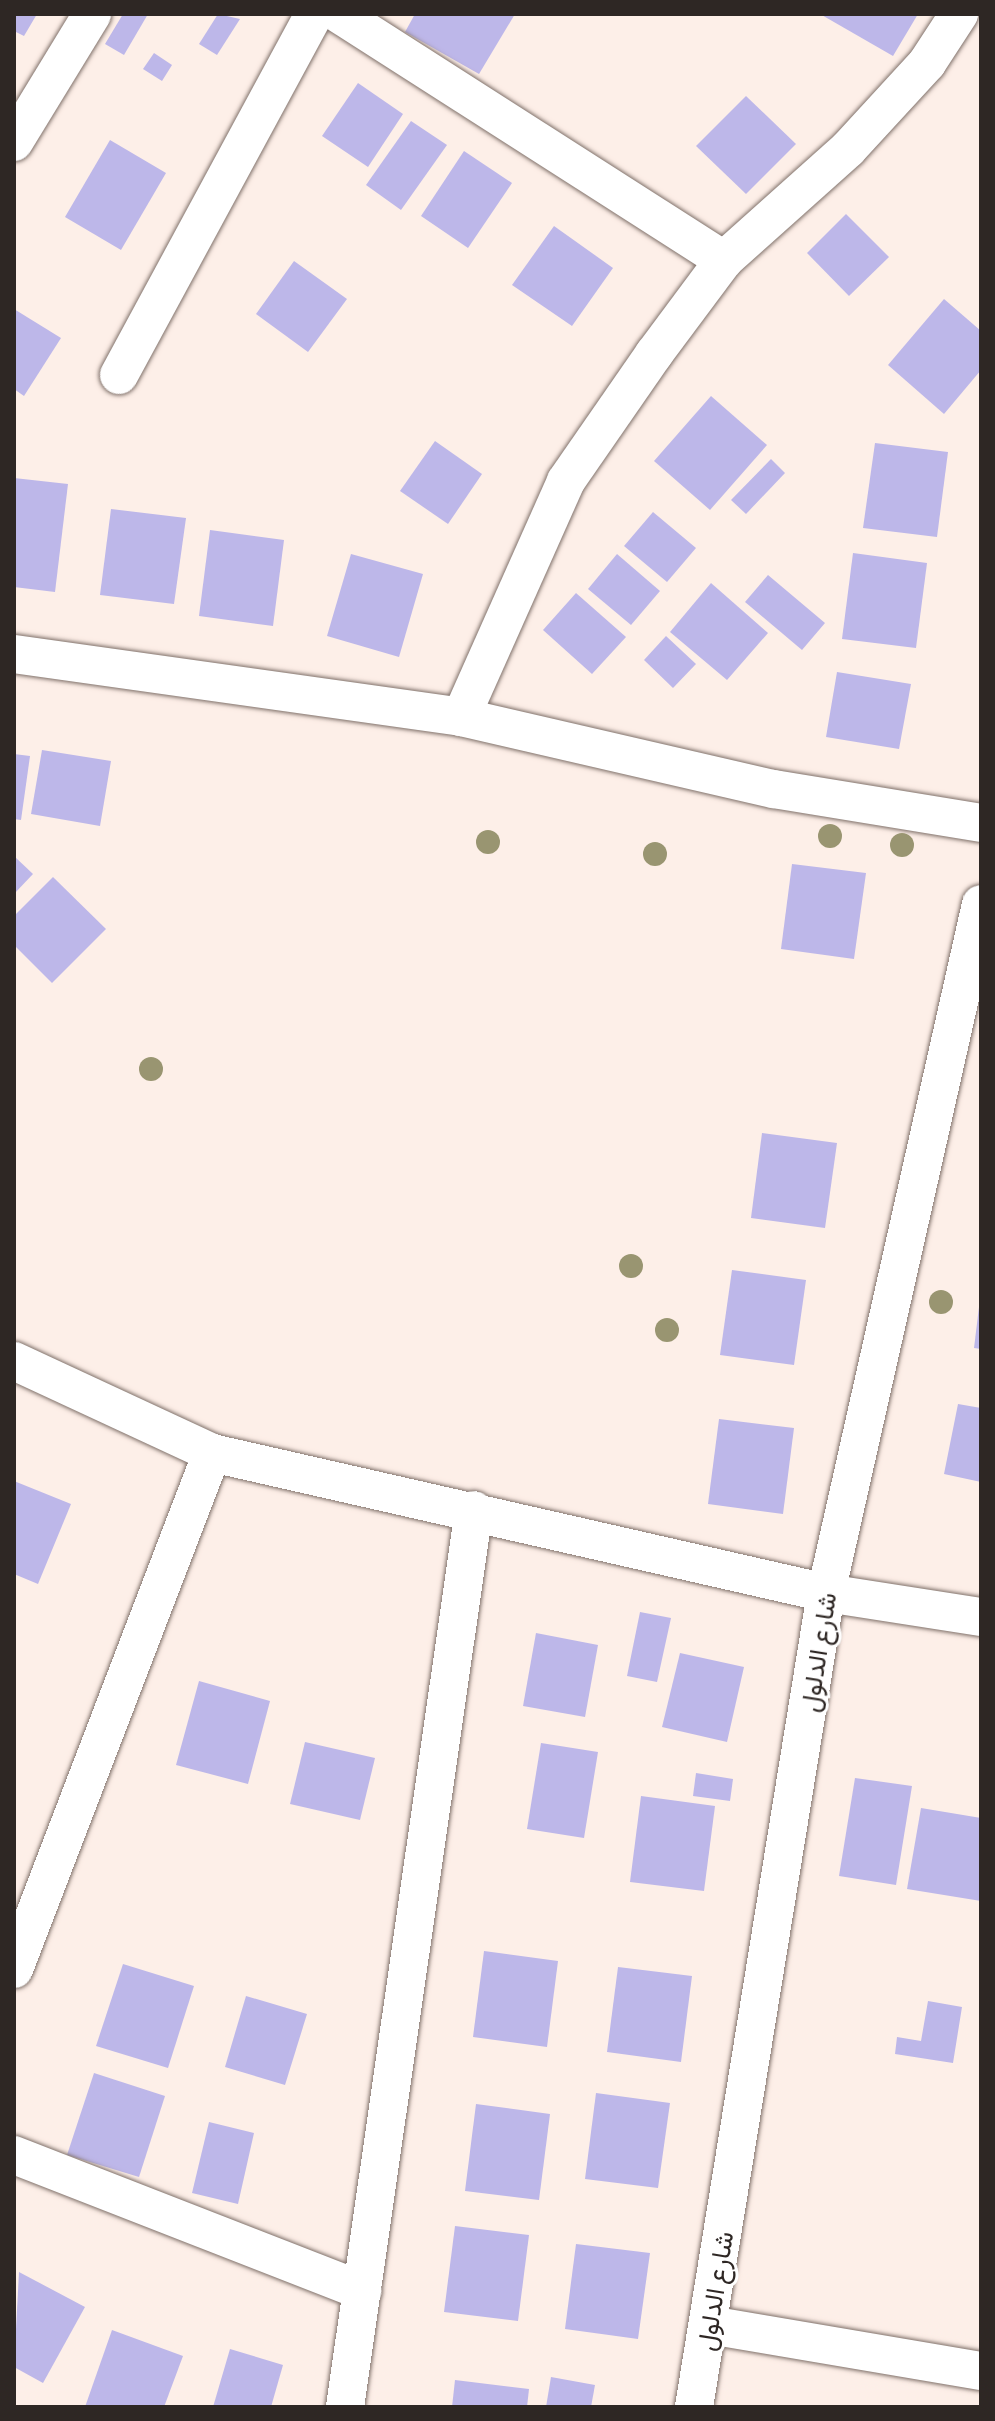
<!DOCTYPE html>
<meta charset="utf-8">
<style>
body{margin:0}
#map{position:relative;width:995px;height:2421px;overflow:hidden;background:#fdefe8;font-family:Barlow,Vazirmatn,sans-serif}
div>[style]{position:absolute}
[style*='--x']{left:calc(var(--x)*1px);top:calc(var(--y)*1px);width:calc(var(--w)*1px);rotate:calc(var(--a)*1deg)}
.building>*{inset:0;background:#bdb7e9}
.roads{filter:drop-shadow(0 0 2px #80716a) drop-shadow(0 0 2px #80716a)}
.street>*{height:38px;margin:-19px;padding:0 19px;transform-origin:19px;border-radius:19px;background:#fff}
.trees>*{width:24px;height:24px;margin:-12px;border-radius:50%;background:#999571}
span{translate:-50% -50%;white-space:nowrap;text-align:center;line-height:1.15;-webkit-text-stroke:6px #fff;paint-order:stroke}
.street-label{font-size:26px;color:#2e2724}
.frame{position:absolute;inset:0;border:16px solid #2e2724;pointer-events:none}
</style>
<div id="map">
<div class="building">
<div style="clip-path:polygon(14px 14px,37px 14px,24px 36px,14px 31px)"></div>
<div style="clip-path:polygon(123px 14px,148px 14px,124px 55px,105px 44px)"></div>
<div style="clip-path:polygon(218px 14px,240px 19px,217px 55px,199px 44px)"></div>
<div style="clip-path:polygon(415px 14px,515px 14px,479px 74px,405px 32px)"></div>
<div style="clip-path:polygon(820px 14px,918px 14px,893px 56px)"></div>
<div style="clip-path:polygon(154px 53px,172px 65px,162px 81px,143px 69px)"></div>
<div style="clip-path:polygon(358px 83px,403px 114px,368px 167px,322px 136px)"></div>
<div style="clip-path:polygon(746px 96px,796px 144px,746px 194px,696px 146px)"></div>
<div style="clip-path:polygon(411px 121px,447px 145px,401px 210px,366px 185px)"></div>
<div style="clip-path:polygon(110px 140px,166px 173px,121px 250px,65px 217px)"></div>
<div style="clip-path:polygon(464px 151px,512px 183px,468px 248px,421px 216px)"></div>
<div style="clip-path:polygon(846px 214px,889px 257px,849px 296px,807px 253px)"></div>
<div style="clip-path:polygon(554px 226px,613px 268px,572px 326px,512px 285px)"></div>
<div style="clip-path:polygon(294px 261px,347px 299px,308px 352px,256px 314px)"></div>
<div style="clip-path:polygon(944px 299px,981px 331px,981px 370px,944px 414px,888px 365px)"></div>
<div style="clip-path:polygon(14px 309px,61px 338px,24px 396px,14px 389px)"></div>
<div style="clip-path:polygon(711px 396px,767px 445px,710px 510px,654px 461px)"></div>
<div style="clip-path:polygon(435px 441px,482px 474px,448px 524px,400px 491px)"></div>
<div style="clip-path:polygon(875px 443px,948px 452px,937px 537px,863px 528px)"></div>
<div style="clip-path:polygon(771px 459px,785px 473px,746px 514px,731px 500px)"></div>
<div style="clip-path:polygon(14px 478px,68px 484px,55px 592px,14px 587px)"></div>
<div style="clip-path:polygon(111px 509px,186px 518px,174px 604px,100px 595px)"></div>
<div style="clip-path:polygon(653px 512px,696px 548px,667px 582px,624px 546px)"></div>
<div style="clip-path:polygon(210px 530px,284px 540px,273px 626px,199px 616px)"></div>
<div style="clip-path:polygon(853px 553px,927px 563px,916px 648px,842px 639px)"></div>
<div style="clip-path:polygon(351px 554px,423px 574px,399px 657px,327px 636px)"></div>
<div style="clip-path:polygon(617px 554px,660px 591px,631px 625px,588px 589px)"></div>
<div style="clip-path:polygon(768px 575px,825px 623px,802px 650px,745px 602px)"></div>
<div style="clip-path:polygon(711px 583px,768px 633px,727px 680px,670px 632px)"></div>
<div style="clip-path:polygon(576px 593px,626px 637px,592px 674px,543px 630px)"></div>
<div style="clip-path:polygon(666px 636px,696px 664px,673px 688px,644px 660px)"></div>
<div style="clip-path:polygon(837px 672px,911px 684px,899px 749px,826px 737px)"></div>
<div style="clip-path:polygon(42px 750px,111px 761px,100px 826px,31px 814px)"></div>
<div style="clip-path:polygon(14px 754px,30px 756px,21px 820px,14px 819px)"></div>
<div style="clip-path:polygon(14px 856px,33px 874px,14px 894px)"></div>
<div style="clip-path:polygon(792px 864px,866px 873px,854px 959px,781px 949px)"></div>
<div style="clip-path:polygon(53px 877px,106px 929px,52px 983px,14px 945px,14px 916px)"></div>
<div style="clip-path:polygon(762px 1133px,837px 1143px,825px 1228px,751px 1218px)"></div>
<div style="clip-path:polygon(732px 1270px,806px 1280px,794px 1365px,720px 1355px)"></div>
<div style="clip-path:polygon(979px 1307px,981px 1307px,981px 1349px,974px 1348px)"></div>
<div style="clip-path:polygon(958px 1404px,981px 1408px,981px 1482px,944px 1474px)"></div>
<div style="clip-path:polygon(719px 1419px,794px 1428px,783px 1514px,708px 1504px)"></div>
<div style="clip-path:polygon(14px 1481px,71px 1504px,38px 1584px,14px 1574px)"></div>
<div style="clip-path:polygon(640px 1612px,671px 1618px,657px 1682px,627px 1676px)"></div>
<div style="clip-path:polygon(536px 1633px,598px 1645px,585px 1717px,523px 1706px)"></div>
<div style="clip-path:polygon(680px 1653px,744px 1667px,727px 1742px,662px 1727px)"></div>
<div style="clip-path:polygon(199px 1681px,270px 1701px,248px 1784px,176px 1765px)"></div>
<div style="clip-path:polygon(305px 1742px,375px 1758px,360px 1820px,290px 1804px)"></div>
<div style="clip-path:polygon(541px 1743px,598px 1752px,584px 1838px,527px 1829px)"></div>
<div style="clip-path:polygon(696px 1773px,733px 1779px,730px 1801px,693px 1796px)"></div>
<div style="clip-path:polygon(855px 1778px,912px 1786px,896px 1885px,839px 1876px)"></div>
<div style="clip-path:polygon(641px 1796px,715px 1806px,704px 1891px,630px 1882px)"></div>
<div style="clip-path:polygon(921px 1808px,981px 1818px,981px 1901px,907px 1889px)"></div>
<div style="clip-path:polygon(484px 1951px,558px 1961px,547px 2047px,473px 2037px)"></div>
<div style="clip-path:polygon(123px 1964px,194px 1986px,168px 2068px,96px 2046px)"></div>
<div style="clip-path:polygon(618px 1967px,692px 1976px,681px 2062px,607px 2052px)"></div>
<div style="clip-path:polygon(246px 1996px,307px 2014px,285px 2085px,225px 2067px)"></div>
<div style="clip-path:polygon(928px 2001px,962px 2007px,953px 2063px,895px 2054px,897px 2037px,921px 2041px)"></div>
<div style="clip-path:polygon(94px 2073px,165px 2096px,139px 2177px,67px 2155px)"></div>
<div style="clip-path:polygon(596px 2093px,670px 2103px,658px 2188px,585px 2179px)"></div>
<div style="clip-path:polygon(476px 2104px,550px 2114px,539px 2200px,465px 2191px)"></div>
<div style="clip-path:polygon(209px 2122px,254px 2133px,238px 2204px,192px 2193px)"></div>
<div style="clip-path:polygon(455px 2226px,529px 2235px,518px 2321px,444px 2312px)"></div>
<div style="clip-path:polygon(576px 2244px,650px 2253px,638px 2339px,565px 2329px)"></div>
<div style="clip-path:polygon(19px 2272px,85px 2307px,43px 2383px,14px 2367px)"></div>
<div style="clip-path:polygon(112px 2330px,183px 2356px,164px 2407px,85px 2407px)"></div>
<div style="clip-path:polygon(230px 2349px,283px 2365px,271px 2407px,213px 2407px)"></div>
<div style="clip-path:polygon(551px 2377px,595px 2385px,591px 2407px,546px 2407px)"></div>
<div style="clip-path:polygon(455px 2380px,529px 2389px,527px 2407px,452px 2407px)"></div>
</div>
<div class="roads">
<div class="street">
<div style="--x:339;--y:14;--w:457;--a:32.6"></div>
<div style="--x:14;--y:142;--w:150;--a:-58.6"></div>
<div style="--x:119;--y:375;--w:410;--a:-61.6"></div>
<div style="--x:14;--y:654;--w:451;--a:8"></div>
<div style="--x:461;--y:717;--w:321;--a:13"></div>
<div style="--x:774;--y:789;--w:210;--a:9.3"></div>
<div style="--x:461;--y:717;--w:258;--a:-66"></div>
<div style="--x:566;--y:481;--w:155;--a:-55.3"></div>
<div style="--x:654;--y:354;--w:117;--a:-53.3"></div>
<div style="--x:724;--y:260;--w:166;--a:-41.8"></div>
<div style="--x:848;--y:149;--w:117;--a:-47.4"></div>
<div style="--x:927;--y:63;--w:59;--a:-56.9"></div>
<div style="--x:14;--y:1361;--w:218;--a:24.9"></div>
<div style="--x:212;--y:1453;--w:630;--a:12.84"></div>
<div style="--x:826;--y:1593;--w:157;--a:8.8"></div>
<div style="--x:14;--y:1969;--w:553;--a:-69.01"></div>
<div style="--x:14;--y:2155;--w:374;--a:21.3"></div>
<div style="--x:709;--y:2325;--w:276;--a:9.6"></div>
<div style="--x:345;--y:2407;--w:906;--a:-81.82"></div>
<div style="--x:694;--y:2407;--w:825;--a:-80.79"></div>
<div style="--x:826;--y:1593;--w:706;--a:-77.32"></div>
</div>
</div>
<div class="trees">
<div style="left:830px;top:836px"></div>
<div style="left:488px;top:842px"></div>
<div style="left:902px;top:845px"></div>
<div style="left:655px;top:854px"></div>
<div style="left:151px;top:1069px"></div>
<div style="left:631px;top:1266px"></div>
<div style="left:941px;top:1302px"></div>
<div style="left:667px;top:1330px"></div>
</div>
<div class="street-label">
<span style="left:817px;top:1652px;rotate:-81deg">شارع الدلول</span>
<span style="left:714px;top:2291px;rotate:-81deg">شارع الدلول</span>
</div>
<div class="frame"></div>
</div>
